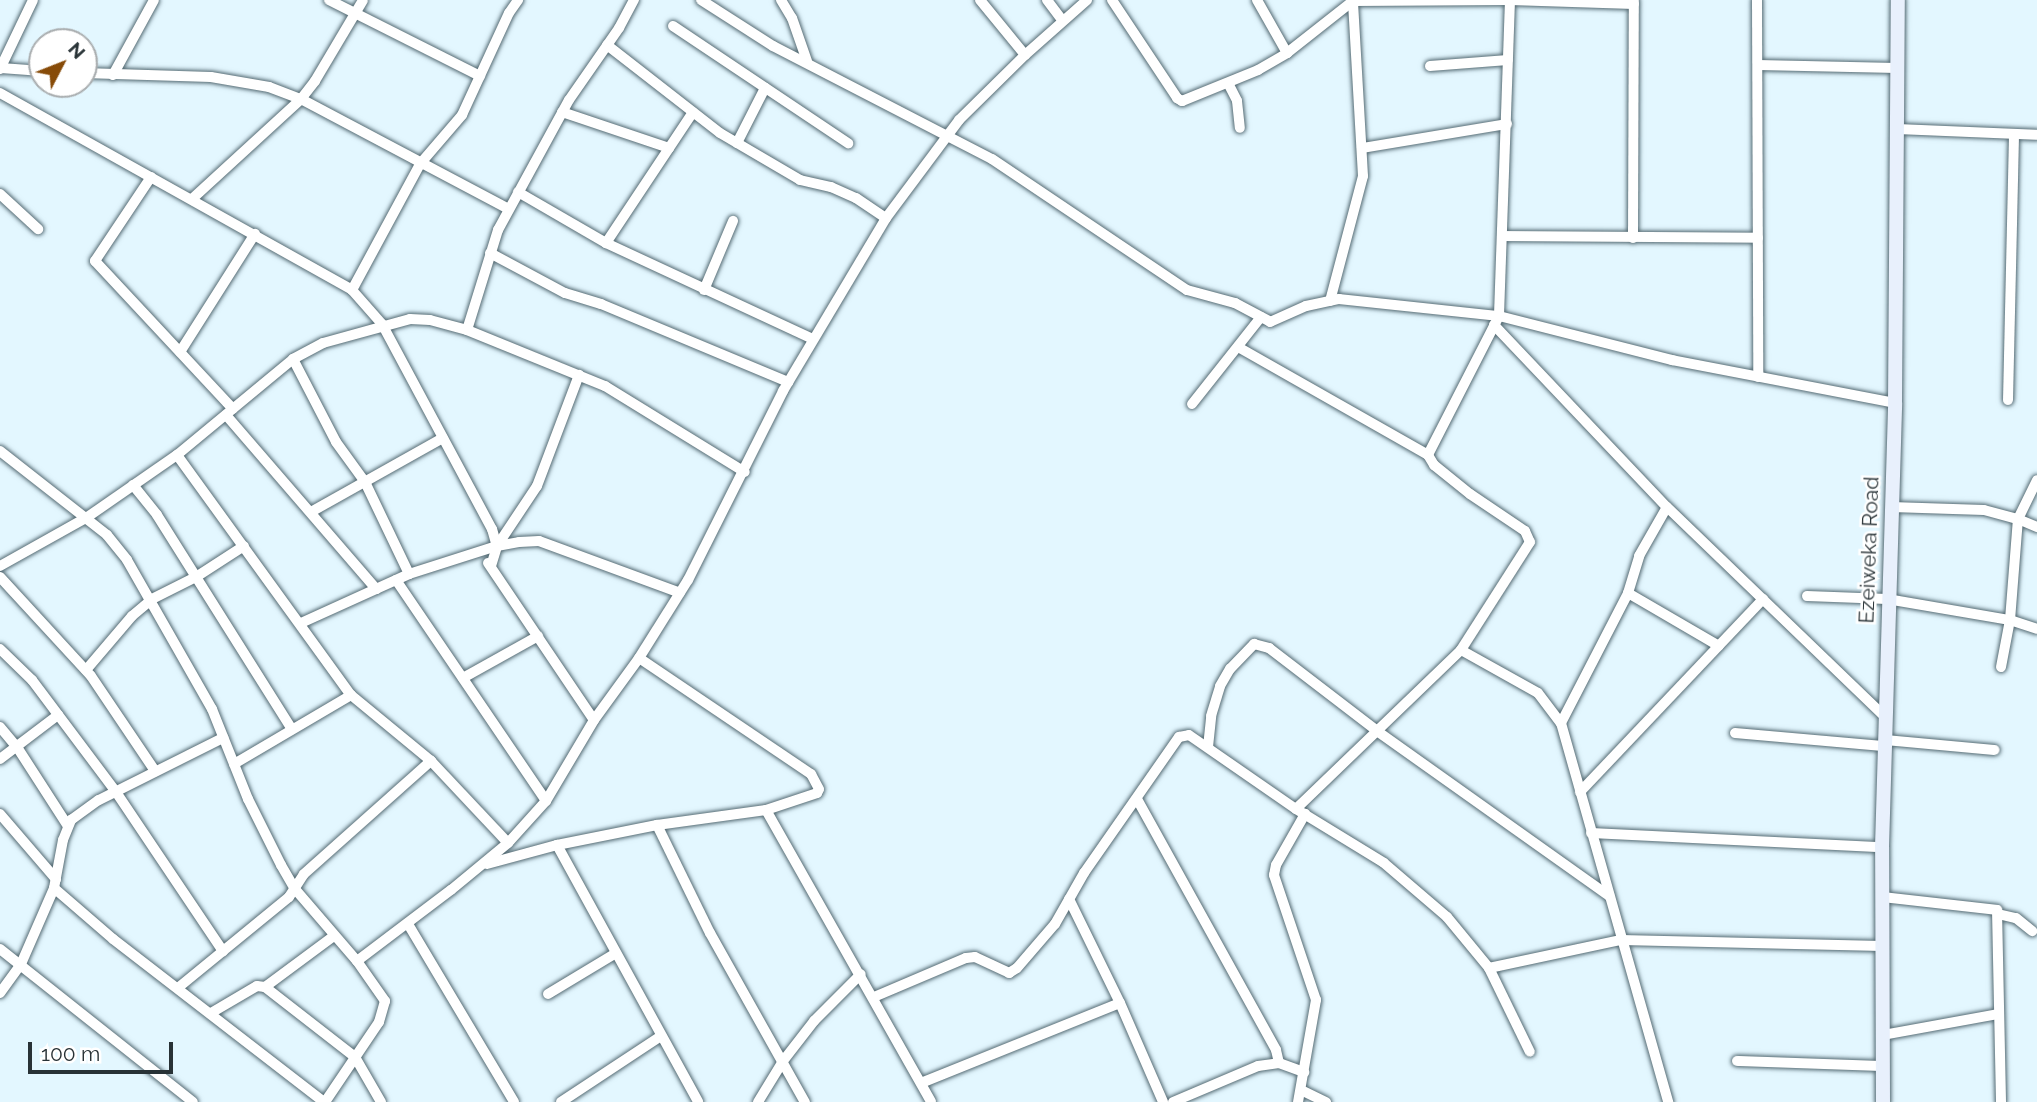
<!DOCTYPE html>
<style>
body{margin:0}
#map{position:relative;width:2037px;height:1102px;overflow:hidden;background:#e3f7ff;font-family:Raleway,sans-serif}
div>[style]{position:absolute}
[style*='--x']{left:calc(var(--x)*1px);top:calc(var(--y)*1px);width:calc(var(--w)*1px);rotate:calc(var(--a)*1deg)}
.roads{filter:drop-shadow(0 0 2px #556b74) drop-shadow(0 0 2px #556b74)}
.minor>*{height:10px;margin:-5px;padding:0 5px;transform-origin:5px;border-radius:5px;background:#fff}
.secondary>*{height:14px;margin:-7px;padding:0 7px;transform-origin:7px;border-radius:7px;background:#e8f0fc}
span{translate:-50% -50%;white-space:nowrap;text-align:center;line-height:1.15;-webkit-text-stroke:5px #fff;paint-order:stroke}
.street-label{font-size:21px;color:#283236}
.north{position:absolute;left:28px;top:28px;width:70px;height:70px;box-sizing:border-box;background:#fff;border:2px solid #a9adaf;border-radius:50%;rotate:48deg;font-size:19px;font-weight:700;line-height:28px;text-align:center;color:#283236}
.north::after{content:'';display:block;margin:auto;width:24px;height:32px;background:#874b08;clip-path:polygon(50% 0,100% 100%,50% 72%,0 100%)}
.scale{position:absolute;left:28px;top:1042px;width:145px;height:32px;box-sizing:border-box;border:4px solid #283236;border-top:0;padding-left:9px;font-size:21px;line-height:24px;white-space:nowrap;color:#283236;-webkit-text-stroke:5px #fff;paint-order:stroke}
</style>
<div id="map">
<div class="roads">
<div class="minor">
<div style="--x:329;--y:0;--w:169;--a:26.7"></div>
<div style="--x:701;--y:0;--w:85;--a:32.6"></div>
<div style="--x:773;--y:46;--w:246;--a:27.3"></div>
<div style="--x:992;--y:159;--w:235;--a:33.9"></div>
<div style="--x:1187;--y:290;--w:50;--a:15.2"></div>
<div style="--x:1235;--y:303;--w:40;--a:28"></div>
<div style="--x:1270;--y:322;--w:39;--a:-24"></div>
<div style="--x:1306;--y:306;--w:34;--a:-12"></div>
<div style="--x:1339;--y:299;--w:161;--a:6.1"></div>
<div style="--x:1499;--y:316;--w:156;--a:117.1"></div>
<div style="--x:781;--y:0;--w:21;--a:59"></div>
<div style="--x:792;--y:18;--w:46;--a:70.8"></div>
<div style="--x:980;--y:0;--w:71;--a:50.7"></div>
<div style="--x:1047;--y:0;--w:26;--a:53"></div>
<div style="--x:1112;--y:0;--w:118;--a:56.4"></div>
<div style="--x:1177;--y:98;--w:6;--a:31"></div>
<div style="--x:1182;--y:101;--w:82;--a:-22.2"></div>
<div style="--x:1258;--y:70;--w:34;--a:-30"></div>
<div style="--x:1257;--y:0;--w:61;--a:60.5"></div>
<div style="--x:1287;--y:53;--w:85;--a:-38.3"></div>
<div style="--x:1510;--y:0;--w:316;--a:92"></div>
<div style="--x:1499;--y:316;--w:179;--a:14.3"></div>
<div style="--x:1672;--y:360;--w:227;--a:10.9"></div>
<div style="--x:1757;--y:0;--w:377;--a:89.8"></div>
<div style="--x:673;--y:26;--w:211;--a:33.8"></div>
<div style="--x:607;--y:45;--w:143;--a:37.9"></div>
<div style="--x:720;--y:133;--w:93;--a:30.4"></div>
<div style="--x:800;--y:180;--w:32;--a:13"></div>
<div style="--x:831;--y:187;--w:27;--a:24"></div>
<div style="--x:856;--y:198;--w:36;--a:34"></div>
<div style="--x:1758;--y:65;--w:139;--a:1.2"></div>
<div style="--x:1430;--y:66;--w:78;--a:-4.4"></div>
<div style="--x:1;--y:68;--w:41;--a:4.2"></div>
<div style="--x:0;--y:69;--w:76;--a:-64.4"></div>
<div style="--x:84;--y:73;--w:127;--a:1.8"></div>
<div style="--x:211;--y:77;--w:59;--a:9.8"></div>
<div style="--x:269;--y:87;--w:34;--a:21"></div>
<div style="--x:301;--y:99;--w:235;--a:27.9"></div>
<div style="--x:113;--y:75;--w:85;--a:-61.3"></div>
<div style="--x:1228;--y:83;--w:20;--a:63"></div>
<div style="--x:1237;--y:101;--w:27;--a:84"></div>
<div style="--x:0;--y:93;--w:403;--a:29.2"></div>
<div style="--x:352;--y:290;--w:45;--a:48.6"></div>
<div style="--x:382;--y:324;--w:233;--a:61.8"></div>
<div style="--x:492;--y:529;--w:18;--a:74"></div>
<div style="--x:562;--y:112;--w:113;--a:18.6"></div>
<div style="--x:1896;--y:129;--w:141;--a:2.4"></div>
<div style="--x:737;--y:143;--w:62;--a:-63"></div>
<div style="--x:1362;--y:148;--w:147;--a:-9.4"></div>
<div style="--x:151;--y:177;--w:101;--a:123.7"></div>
<div style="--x:95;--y:261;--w:202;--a:47"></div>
<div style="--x:518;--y:192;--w:102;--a:30.1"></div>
<div style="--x:606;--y:243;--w:228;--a:24.9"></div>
<div style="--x:0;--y:194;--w:52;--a:42.6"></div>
<div style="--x:192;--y:199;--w:148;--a:-42.5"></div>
<div style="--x:301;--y:99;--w:23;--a:-52"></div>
<div style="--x:315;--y:81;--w:94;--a:-59.3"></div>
<div style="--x:1503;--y:236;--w:255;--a:0.4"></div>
<div style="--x:1633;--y:238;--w:238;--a:-89.8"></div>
<div style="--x:606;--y:243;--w:157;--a:-56.4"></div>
<div style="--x:490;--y:253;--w:85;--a:28.1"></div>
<div style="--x:565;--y:293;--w:38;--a:17"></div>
<div style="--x:601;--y:304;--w:203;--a:22.6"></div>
<div style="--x:352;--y:290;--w:143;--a:-61.6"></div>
<div style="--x:420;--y:164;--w:65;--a:-49.4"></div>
<div style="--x:462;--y:115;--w:112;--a:-65.3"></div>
<div style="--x:509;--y:13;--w:16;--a:-55"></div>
<div style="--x:704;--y:290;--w:75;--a:-67.2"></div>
<div style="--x:1330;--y:301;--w:129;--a:-75.2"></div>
<div style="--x:1363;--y:176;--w:175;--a:-93.3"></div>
<div style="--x:1353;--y:1;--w:157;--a:-0.4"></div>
<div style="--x:1510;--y:0;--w:124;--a:1.8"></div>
<div style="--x:1494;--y:325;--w:251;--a:46.5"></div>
<div style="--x:1667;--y:507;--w:304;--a:43.9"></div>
<div style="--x:467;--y:330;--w:105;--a:-72.8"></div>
<div style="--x:498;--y:230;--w:148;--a:-61.4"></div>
<div style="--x:569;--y:100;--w:88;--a:-55.2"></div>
<div style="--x:619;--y:28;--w:32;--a:-62"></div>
<div style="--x:1238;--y:347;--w:219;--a:29.6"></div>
<div style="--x:1428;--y:455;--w:12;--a:59"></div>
<div style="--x:1434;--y:465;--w:46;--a:38.9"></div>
<div style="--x:1470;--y:494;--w:66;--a:33.9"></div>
<div style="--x:1525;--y:531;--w:12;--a:66"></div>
<div style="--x:1530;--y:542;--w:128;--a:122.6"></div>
<div style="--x:1461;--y:650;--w:229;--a:136.1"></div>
<div style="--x:180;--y:352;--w:140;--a:-57.6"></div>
<div style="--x:293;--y:359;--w:93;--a:62.6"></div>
<div style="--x:336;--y:442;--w:49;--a:54.1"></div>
<div style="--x:365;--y:482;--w:102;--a:64.4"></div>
<div style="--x:2008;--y:400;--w:266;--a:-88.7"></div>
<div style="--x:1192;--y:404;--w:111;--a:-51.6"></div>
<div style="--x:226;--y:415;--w:230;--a:49.2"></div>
<div style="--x:0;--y:451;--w:136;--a:38.1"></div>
<div style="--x:107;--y:535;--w:32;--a:51"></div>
<div style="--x:127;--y:560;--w:172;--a:60.3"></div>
<div style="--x:212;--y:709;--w:97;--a:68.2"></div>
<div style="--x:248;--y:799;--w:74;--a:63.4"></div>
<div style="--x:281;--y:865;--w:28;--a:60"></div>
<div style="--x:295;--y:889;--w:95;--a:49.3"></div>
<div style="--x:357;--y:961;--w:49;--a:55"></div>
<div style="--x:385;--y:1001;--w:22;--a:106"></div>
<div style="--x:379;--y:1022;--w:97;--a:124"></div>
<div style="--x:177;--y:455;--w:296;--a:54.1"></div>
<div style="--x:351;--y:695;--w:104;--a:39.5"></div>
<div style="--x:431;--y:761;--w:112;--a:46.8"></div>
<div style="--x:133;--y:485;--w:38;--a:51"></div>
<div style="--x:157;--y:515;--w:253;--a:57.8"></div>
<div style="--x:1891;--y:507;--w:93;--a:1.8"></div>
<div style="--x:1984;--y:510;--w:35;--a:15"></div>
<div style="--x:2018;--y:519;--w:43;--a:-64"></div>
<div style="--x:311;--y:512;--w:151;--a:-29.3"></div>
<div style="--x:488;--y:563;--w:189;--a:56"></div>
<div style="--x:0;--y:566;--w:98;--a:-29.2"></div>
<div style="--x:86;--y:518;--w:111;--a:-34.7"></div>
<div style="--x:177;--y:455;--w:151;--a:-39.6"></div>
<div style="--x:293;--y:359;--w:34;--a:-28"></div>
<div style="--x:323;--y:343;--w:90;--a:-15.4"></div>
<div style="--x:410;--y:319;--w:20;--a:3"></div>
<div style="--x:430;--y:320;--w:38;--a:15"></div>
<div style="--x:467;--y:330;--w:149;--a:22.1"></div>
<div style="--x:605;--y:386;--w:164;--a:31.6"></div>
<div style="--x:491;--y:566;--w:21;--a:-73"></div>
<div style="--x:497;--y:546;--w:72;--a:-56.3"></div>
<div style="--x:537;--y:486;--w:119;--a:-69.3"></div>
<div style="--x:0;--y:577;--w:134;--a:47.4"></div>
<div style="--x:91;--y:676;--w:115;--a:56"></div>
<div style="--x:396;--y:580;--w:267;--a:55.8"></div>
<div style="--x:1628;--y:593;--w:105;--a:30.2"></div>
<div style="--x:1807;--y:596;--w:80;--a:2.1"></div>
<div style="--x:1887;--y:599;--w:125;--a:9.7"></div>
<div style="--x:2010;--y:620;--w:28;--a:18"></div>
<div style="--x:301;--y:623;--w:119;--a:-24.4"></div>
<div style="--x:409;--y:574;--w:92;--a:-17.7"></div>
<div style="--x:497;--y:546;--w:22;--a:-10"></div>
<div style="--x:519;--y:542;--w:20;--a:-3"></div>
<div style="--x:539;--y:541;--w:150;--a:20.2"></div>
<div style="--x:0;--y:649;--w:45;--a:44.1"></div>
<div style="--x:32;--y:680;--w:140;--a:53.1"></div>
<div style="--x:116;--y:792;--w:192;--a:56.1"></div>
<div style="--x:1461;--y:650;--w:88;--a:29.2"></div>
<div style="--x:1538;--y:693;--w:38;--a:53"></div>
<div style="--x:1561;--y:723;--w:394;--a:74.2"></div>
<div style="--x:2001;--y:667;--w:48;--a:-79.2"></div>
<div style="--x:2010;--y:620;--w:101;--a:-85.5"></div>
<div style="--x:2018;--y:519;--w:21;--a:23"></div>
<div style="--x:86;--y:670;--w:71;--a:-49.6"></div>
<div style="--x:132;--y:616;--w:26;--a:-40"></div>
<div style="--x:152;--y:599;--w:49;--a:-26.6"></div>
<div style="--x:196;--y:577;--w:57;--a:-32.9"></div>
<div style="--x:463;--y:678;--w:86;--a:-29.2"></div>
<div style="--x:1561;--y:723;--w:146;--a:-62.7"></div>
<div style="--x:1628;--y:593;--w:39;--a:-73"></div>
<div style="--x:1639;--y:556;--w:56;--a:-60.3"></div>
<div style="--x:0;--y:727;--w:26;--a:50"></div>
<div style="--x:17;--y:747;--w:94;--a:57.2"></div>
<div style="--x:1735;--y:733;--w:151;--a:5"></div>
<div style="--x:1885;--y:740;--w:110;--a:5.2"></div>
<div style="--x:1208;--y:747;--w:31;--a:-84"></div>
<div style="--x:1211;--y:716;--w:31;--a:-73"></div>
<div style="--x:1220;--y:686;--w:20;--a:-60"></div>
<div style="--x:1230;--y:669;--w:35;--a:-46"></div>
<div style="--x:1254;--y:644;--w:16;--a:15"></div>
<div style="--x:1269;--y:648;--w:136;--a:37.5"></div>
<div style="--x:1377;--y:731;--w:285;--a:35.4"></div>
<div style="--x:0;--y:759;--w:73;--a:-37.2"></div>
<div style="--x:234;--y:764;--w:136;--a:-30.5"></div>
<div style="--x:1580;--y:792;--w:266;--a:-46.5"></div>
<div style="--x:1137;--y:799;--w:287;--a:61"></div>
<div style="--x:1276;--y:1050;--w:13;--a:77"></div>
<div style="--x:766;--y:810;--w:335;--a:60.5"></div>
<div style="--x:0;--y:814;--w:86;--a:49.3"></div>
<div style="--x:657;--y:825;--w:120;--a:63.9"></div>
<div style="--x:710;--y:933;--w:194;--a:60.7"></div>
<div style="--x:1591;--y:833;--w:291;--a:2.8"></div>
<div style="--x:557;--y:845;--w:293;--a:61.2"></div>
<div style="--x:487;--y:864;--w:73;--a:-15.2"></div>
<div style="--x:557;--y:845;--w:102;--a:-11.3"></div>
<div style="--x:657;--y:825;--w:110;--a:-7.8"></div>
<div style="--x:766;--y:810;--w:54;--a:-18.4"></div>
<div style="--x:817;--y:793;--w:4;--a:-63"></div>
<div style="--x:819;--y:789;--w:17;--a:-118"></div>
<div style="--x:811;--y:774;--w:207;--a:-146"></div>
<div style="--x:54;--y:888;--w:78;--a:40.8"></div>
<div style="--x:113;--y:939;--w:267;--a:37.7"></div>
<div style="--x:1883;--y:897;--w:115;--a:6.5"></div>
<div style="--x:1997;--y:910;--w:192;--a:88.8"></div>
<div style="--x:1069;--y:899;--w:116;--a:63.9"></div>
<div style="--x:1120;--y:1003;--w:108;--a:66.5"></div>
<div style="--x:1998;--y:914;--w:18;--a:13"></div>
<div style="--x:2016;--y:918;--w:21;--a:39"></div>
<div style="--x:408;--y:924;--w:207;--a:59.2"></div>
<div style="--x:0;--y:949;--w:246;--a:38.4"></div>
<div style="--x:357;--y:961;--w:118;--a:-37.1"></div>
<div style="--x:451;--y:890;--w:74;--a:-39.5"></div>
<div style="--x:508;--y:843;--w:57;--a:-47.9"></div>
<div style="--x:546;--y:801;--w:94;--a:-59.3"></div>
<div style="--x:594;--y:720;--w:77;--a:-54"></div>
<div style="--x:639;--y:658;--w:92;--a:-57.9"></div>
<div style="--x:688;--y:580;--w:212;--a:-63.3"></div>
<div style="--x:783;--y:391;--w:201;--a:-59.2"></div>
<div style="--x:886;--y:218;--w:122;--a:-53.3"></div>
<div style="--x:959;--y:120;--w:93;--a:-44.6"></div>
<div style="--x:1025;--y:55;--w:83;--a:-41.6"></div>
<div style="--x:1489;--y:968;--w:135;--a:-12"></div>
<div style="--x:1621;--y:940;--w:261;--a:1.3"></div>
<div style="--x:179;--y:987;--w:142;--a:-39.3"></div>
<div style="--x:289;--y:897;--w:27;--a:-57"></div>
<div style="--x:304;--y:874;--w:170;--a:-41.7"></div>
<div style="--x:265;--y:987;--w:86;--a:-36.5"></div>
<div style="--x:0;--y:993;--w:36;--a:-54"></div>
<div style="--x:21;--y:964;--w:83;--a:-66.5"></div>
<div style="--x:54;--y:888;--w:49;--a:-79.4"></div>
<div style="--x:63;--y:840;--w:22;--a:-68"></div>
<div style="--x:71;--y:820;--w:34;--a:-36"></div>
<div style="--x:99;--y:800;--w:139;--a:-26.6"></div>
<div style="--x:548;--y:994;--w:79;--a:-31.1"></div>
<div style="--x:874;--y:997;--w:100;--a:-23"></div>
<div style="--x:966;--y:958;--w:9;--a:-6"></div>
<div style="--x:975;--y:957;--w:38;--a:25"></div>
<div style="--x:1009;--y:973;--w:9;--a:-32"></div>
<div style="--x:1017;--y:968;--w:58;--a:-49.2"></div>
<div style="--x:1055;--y:924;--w:59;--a:-60.4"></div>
<div style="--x:1084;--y:873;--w:166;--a:-55.1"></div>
<div style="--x:1179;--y:737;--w:10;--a:-11"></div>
<div style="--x:1189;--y:735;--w:130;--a:34.7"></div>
<div style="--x:1296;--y:809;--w:103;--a:31.5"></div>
<div style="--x:1384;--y:863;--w:83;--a:40.6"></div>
<div style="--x:1447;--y:917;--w:66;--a:50.5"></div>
<div style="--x:1489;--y:968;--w:93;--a:64"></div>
<div style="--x:211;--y:1013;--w:53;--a:-30.4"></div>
<div style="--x:257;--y:986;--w:8;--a:7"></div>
<div style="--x:265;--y:987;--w:114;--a:37.9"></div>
<div style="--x:355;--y:1057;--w:52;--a:60"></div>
<div style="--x:1883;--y:1035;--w:117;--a:-10.3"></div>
<div style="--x:1737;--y:1061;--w:146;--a:2"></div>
<div style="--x:921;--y:1083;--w:214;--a:-21.9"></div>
<div style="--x:1301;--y:1090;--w:28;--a:26"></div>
<div style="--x:561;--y:1102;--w:120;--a:-33.4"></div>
<div style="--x:758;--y:1102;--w:48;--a:-58.6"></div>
<div style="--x:783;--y:1061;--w:51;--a:-52.2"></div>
<div style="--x:814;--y:1021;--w:66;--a:-45"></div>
<div style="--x:1173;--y:1102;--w:92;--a:-23"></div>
<div style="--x:1258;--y:1066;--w:21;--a:-8"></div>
<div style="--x:1279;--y:1063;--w:27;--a:20"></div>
<div style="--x:1298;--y:1102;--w:104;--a:-80"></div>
<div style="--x:1316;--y:1000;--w:132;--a:-108.6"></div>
<div style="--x:1274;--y:875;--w:10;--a:-79"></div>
<div style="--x:1276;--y:865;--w:59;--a:-60.4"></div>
</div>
<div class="secondary">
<div style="--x:1883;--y:1102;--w:255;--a:-90.2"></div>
<div style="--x:1882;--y:847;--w:444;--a:-88.3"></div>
<div style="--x:1895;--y:403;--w:403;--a:-89.6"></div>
</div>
</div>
<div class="street-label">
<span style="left:1869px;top:550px;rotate:-88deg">Ezeiweka Road</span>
</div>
<div class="north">N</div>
<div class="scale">100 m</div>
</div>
